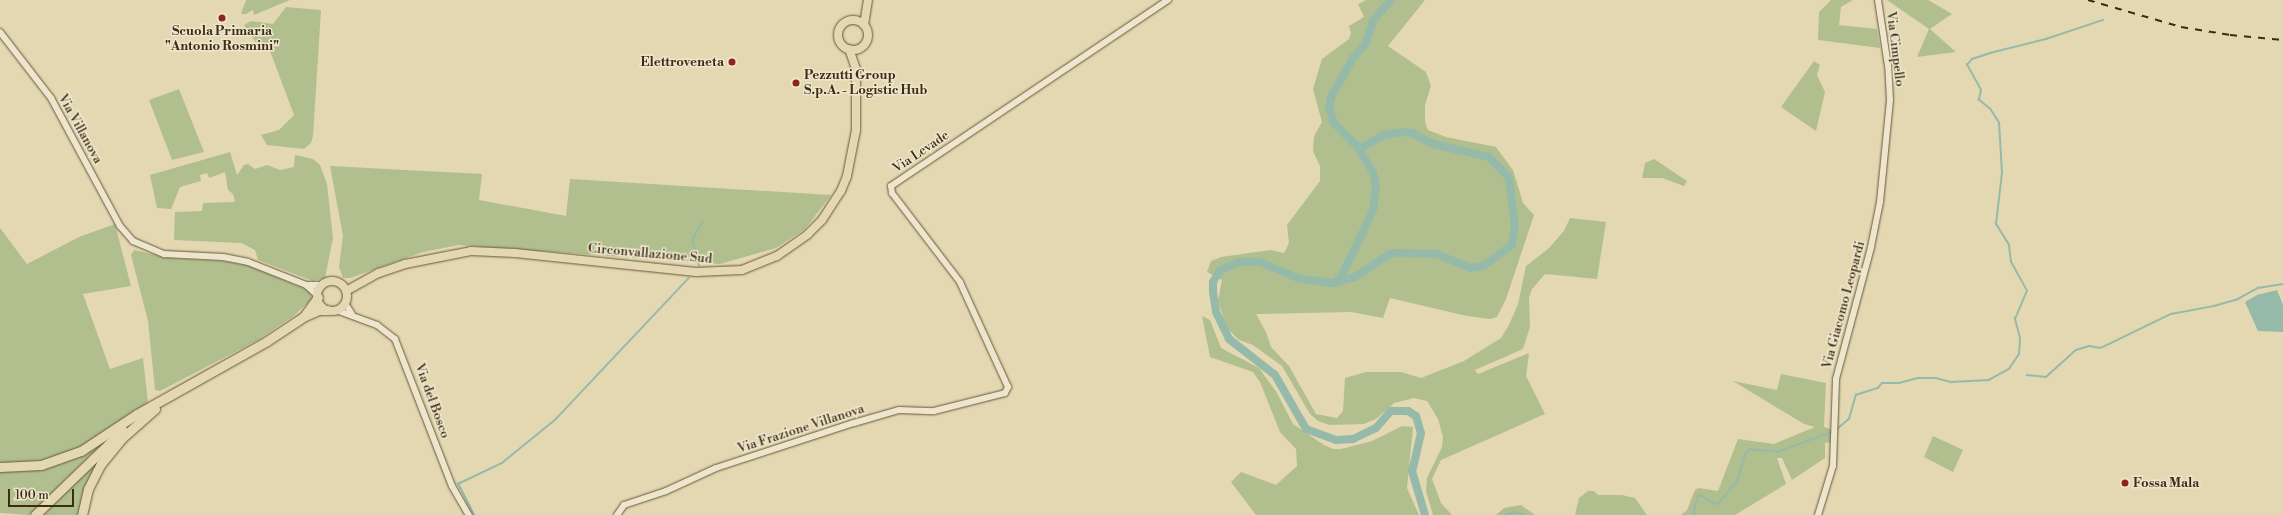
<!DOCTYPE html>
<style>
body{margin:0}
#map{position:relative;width:2283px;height:515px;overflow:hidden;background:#e3d8b2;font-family:"Libre Bodoni",serif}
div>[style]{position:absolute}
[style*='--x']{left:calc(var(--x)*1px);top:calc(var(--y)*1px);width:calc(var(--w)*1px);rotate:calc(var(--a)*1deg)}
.green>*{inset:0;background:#b1bf8e}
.water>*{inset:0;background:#95baaa}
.stream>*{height:1.5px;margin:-0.75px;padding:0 0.75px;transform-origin:0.75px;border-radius:0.75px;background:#95baaa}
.river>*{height:8px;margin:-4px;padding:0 4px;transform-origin:4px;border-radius:4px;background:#95baaa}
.roads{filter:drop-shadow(0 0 1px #66563b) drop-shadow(0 0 1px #66563b)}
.tertiary>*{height:6px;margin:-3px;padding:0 3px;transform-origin:3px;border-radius:3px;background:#ede6cd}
.primary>*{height:8px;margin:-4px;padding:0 4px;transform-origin:4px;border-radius:4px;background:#e3d8b2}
.primary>.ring{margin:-4px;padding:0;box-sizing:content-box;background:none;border:8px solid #e3d8b2;border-radius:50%}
.motorway>*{height:9px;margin:-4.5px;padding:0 4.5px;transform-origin:4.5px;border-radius:4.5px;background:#e3d8b2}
.rail>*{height:1.5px;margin-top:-0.75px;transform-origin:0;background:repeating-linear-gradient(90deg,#3d2b13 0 7px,transparent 0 14px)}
.dots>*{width:11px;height:11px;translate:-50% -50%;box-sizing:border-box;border:2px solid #ede6cd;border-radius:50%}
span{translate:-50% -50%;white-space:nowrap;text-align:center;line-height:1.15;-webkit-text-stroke:3px #ede6cd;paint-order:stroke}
.poi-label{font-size:13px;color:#3d2b13;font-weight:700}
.right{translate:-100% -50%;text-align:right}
.left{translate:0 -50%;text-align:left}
.street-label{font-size:13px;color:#3d2b13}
.scale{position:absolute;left:8px;top:489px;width:66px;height:18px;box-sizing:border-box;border:2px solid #3d2b13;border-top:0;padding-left:5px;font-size:12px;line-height:14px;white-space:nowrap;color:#3d2b13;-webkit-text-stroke:3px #ede6cd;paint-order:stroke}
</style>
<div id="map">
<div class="green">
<div style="clip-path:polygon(246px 0,290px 0,254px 15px,253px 10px,246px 14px,241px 14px)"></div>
<div style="clip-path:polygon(1366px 0,1425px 0,1388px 46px,1426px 72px,1431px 86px,1425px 105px,1425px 122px,1428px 130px,1446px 137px,1496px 147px,1513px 170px,1523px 203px,1534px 215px,1506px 299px,1497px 317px,1490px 319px,1467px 316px,1390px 298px,1383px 318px,1351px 312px,1256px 314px,1266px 332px,1271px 347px,1289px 366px,1316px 414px,1337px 418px,1343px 411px,1345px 378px,1366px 372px,1401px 372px,1421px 378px,1464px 361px,1501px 338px,1509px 325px,1518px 304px,1526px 266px,1548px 249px,1564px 231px,1570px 218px,1606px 222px,1597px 279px,1545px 274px,1532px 289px,1529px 298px,1530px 327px,1523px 349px,1475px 370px,1478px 374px,1529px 353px,1526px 376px,1545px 414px,1441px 460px,1432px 479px,1441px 503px,1452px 515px,1433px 515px,1426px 491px,1427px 478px,1442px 447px,1443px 437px,1438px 419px,1427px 401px,1414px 398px,1394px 403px,1376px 419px,1364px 424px,1330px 425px,1318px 421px,1310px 414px,1282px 366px,1253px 345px,1239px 340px,1226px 327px,1218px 301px,1222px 280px,1207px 272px,1211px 261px,1221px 257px,1270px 250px,1284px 253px,1289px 243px,1287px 225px,1320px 181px,1320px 166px,1313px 151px,1314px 136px,1322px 122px,1313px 89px,1322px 59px,1349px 39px,1351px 33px,1349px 26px,1364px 17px,1358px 4px)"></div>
<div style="clip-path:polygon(1831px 0,1853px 0,1841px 7px,1839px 25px,1877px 29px,1880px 48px,1818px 40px,1819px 12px)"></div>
<div style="clip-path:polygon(1887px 0,1928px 0,1952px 14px,1930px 29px,1956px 52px,1917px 57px,1929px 29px)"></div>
<div style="clip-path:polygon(286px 7px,321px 10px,313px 136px,311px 143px,304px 149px,267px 145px,261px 135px,279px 130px,294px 115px,270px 51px,262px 51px,244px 25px,251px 21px,273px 24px)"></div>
<div style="clip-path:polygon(1814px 61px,1820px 65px,1817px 75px,1825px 92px,1816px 131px,1781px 107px)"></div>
<div style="clip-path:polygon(179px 89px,204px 152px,172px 160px,149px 100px)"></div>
<div style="clip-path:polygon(230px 152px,237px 175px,244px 165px,248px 164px,255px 169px,267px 165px,280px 170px,294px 167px,295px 155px,313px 159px,320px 165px,327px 184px,333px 238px,325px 278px,313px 281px,258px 260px,255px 250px,241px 243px,174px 240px,175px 212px,202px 211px,203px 203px,235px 202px,233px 194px,228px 190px,225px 172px,209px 178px,207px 173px,200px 175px,201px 181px,180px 187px,171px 209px,157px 208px,150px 175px)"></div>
<div style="clip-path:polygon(1654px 159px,1687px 181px,1684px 186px,1662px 178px,1642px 178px,1645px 163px)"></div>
<div style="clip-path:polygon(330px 166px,482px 174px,479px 200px,566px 216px,570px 179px,831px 195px,805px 229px,776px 248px,720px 264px,459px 245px,423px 252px,350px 278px,343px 278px,339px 267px,343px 236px)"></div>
<div style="clip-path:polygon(115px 224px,131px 286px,83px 294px,110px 369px,143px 358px,148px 402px,76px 450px,49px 460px,0 464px,0 228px,27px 264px,79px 237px)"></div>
<div style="clip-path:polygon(134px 250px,170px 258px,223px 261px,251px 266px,310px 291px,312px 299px,292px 317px,258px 340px,160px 391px,155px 390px,148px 321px,131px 255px)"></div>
<div style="clip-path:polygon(1202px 316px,1210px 320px,1221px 348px,1259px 368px,1277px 393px,1293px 424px,1324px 445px,1333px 449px,1341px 449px,1372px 441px,1402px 426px,1413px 427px,1407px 488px,1419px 515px,1256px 515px,1231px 482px,1241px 472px,1276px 485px,1297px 466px,1296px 449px,1280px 432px,1260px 382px,1253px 372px,1210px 357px)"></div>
<div style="clip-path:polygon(1781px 374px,1826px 383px,1824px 427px,1831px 429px,1831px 442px,1825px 443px,1825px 458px,1792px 480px,1782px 458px,1777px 458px,1786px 484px,1735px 515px,1681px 515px,1687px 510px,1695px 490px,1699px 488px,1718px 491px,1738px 439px,1774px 444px,1815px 427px,1804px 424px,1733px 381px,1777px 390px)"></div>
<div style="clip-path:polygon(1933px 436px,1963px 450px,1953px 472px,1924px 457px)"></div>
<div style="clip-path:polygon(105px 441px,29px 515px,0 513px,0 470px,51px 467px)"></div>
<div style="clip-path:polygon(112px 445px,79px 515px,43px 515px)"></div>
<div style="clip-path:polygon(1588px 491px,1594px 491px,1598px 495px,1622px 495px,1635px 498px,1647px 515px,1575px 515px,1579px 498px)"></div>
<div style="clip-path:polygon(1521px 505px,1535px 515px,1496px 515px,1504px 508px)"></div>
</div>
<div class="water">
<div style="clip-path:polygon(2277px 290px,2283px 305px,2283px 332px,2258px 331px,2245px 302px,2257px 295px)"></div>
</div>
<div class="stream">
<div style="--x:699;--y:266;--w:27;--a:-105"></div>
<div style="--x:692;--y:240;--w:20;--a:-60"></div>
<div style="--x:2027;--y:375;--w:19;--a:6"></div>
<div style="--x:2046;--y:377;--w:40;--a:-42"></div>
<div style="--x:2076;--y:350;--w:14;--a:-17"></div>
<div style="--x:2089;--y:346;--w:12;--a:9"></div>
<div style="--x:2101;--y:348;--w:78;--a:-25.9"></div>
<div style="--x:2171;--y:314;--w:44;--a:-10.5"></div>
<div style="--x:2214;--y:306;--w:25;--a:-16"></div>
<div style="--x:2238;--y:299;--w:23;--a:-29"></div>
<div style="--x:2258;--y:288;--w:25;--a:-9"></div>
<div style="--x:1837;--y:429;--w:16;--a:-40"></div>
<div style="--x:1849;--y:419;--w:25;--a:-74"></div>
<div style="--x:1856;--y:395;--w:23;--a:-18"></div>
<div style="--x:1878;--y:388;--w:6;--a:-51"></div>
<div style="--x:1882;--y:383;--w:17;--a:0"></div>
<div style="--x:1899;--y:383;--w:20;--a:-15"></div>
<div style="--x:1918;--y:378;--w:18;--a:0"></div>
<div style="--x:1936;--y:378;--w:16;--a:15"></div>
<div style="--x:1951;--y:382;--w:38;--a:-3"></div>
<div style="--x:1989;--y:380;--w:23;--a:-29"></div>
<div style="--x:2009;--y:369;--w:18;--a:-56"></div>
<div style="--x:2019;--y:354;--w:16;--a:-86"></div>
<div style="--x:2020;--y:338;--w:20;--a:-105"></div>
<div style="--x:2015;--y:319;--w:30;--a:-67"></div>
<div style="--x:2027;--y:291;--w:33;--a:-119"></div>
<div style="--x:2011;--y:262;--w:17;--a:-97"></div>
<div style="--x:2009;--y:245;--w:25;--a:-122"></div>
<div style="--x:1996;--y:224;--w:51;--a:-83.3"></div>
<div style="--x:2002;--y:173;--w:50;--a:-93.4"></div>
<div style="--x:1999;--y:123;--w:15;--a:-122"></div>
<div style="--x:1991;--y:110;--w:16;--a:-140"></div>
<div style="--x:1979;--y:100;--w:10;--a:-79"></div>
<div style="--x:1981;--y:90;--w:29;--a:-119"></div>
<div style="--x:1967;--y:65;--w:8;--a:-50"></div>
<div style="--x:1972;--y:59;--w:19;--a:-18"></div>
<div style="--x:1990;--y:53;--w:58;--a:-14"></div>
<div style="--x:2046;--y:39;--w:60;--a:-18.4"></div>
<div style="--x:474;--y:515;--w:35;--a:-117"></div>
<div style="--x:458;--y:484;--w:49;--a:-25.5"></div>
<div style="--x:502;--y:463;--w:68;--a:-39.1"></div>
<div style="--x:555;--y:420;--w:195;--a:-46.7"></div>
<div style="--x:1505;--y:515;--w:11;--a:-15"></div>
<div style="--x:1516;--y:512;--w:9;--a:18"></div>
<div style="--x:1693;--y:515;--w:20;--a:-75"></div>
<div style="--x:1698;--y:496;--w:5;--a:0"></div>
<div style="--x:1703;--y:496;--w:14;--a:34"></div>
<div style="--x:1715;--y:504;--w:4;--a:-14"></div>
<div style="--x:1719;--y:503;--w:28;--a:-51"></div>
<div style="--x:1737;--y:481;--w:28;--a:-73"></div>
<div style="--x:1745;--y:454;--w:7;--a:-45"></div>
<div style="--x:1750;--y:449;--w:27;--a:6"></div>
<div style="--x:1777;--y:452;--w:59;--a:-20"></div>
</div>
<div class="river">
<div style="--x:1391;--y:0;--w:28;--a:131"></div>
<div style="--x:1373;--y:21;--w:23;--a:108"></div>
<div style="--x:1366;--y:43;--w:20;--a:131"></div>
<div style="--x:1353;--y:58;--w:45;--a:119.4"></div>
<div style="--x:1331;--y:97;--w:11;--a:100"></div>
<div style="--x:1329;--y:108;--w:16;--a:72"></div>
<div style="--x:1334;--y:123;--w:33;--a:45"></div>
<div style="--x:1357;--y:146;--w:6;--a:9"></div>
<div style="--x:1363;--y:147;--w:24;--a:-30"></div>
<div style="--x:1384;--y:135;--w:19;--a:-9"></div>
<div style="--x:1403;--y:132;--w:9;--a:6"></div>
<div style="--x:1412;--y:133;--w:24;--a:28"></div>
<div style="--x:1433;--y:144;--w:57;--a:13.1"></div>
<div style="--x:1489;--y:157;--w:28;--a:46"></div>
<div style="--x:1508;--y:177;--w:9;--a:77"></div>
<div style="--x:1510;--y:186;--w:38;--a:83"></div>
<div style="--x:1515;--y:224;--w:21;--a:98"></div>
<div style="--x:1512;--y:245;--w:36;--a:144"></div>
<div style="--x:1483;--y:266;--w:12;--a:171"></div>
<div style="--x:1471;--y:268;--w:37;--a:-158"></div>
<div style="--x:1437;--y:254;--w:42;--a:-178.6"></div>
<div style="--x:1395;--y:253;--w:7;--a:164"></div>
<div style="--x:1388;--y:255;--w:40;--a:146"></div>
<div style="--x:1355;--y:277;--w:24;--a:165"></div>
<div style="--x:1332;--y:283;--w:34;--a:-172"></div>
<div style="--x:1298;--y:278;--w:41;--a:-157.2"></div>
<div style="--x:1260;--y:262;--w:21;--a:180"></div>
<div style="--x:1239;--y:262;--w:21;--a:157"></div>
<div style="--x:1220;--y:270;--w:14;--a:120"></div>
<div style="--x:1213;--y:282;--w:10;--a:90"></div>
<div style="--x:1213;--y:292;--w:20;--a:81"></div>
<div style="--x:1216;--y:312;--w:30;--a:64"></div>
<div style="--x:1229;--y:339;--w:58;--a:38"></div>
<div style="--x:1275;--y:375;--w:62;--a:60.1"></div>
<div style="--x:1306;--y:429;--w:32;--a:20"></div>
<div style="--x:1336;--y:440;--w:17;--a:-3"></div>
<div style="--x:1353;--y:439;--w:25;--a:-26"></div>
<div style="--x:1376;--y:428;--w:23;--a:-49"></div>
<div style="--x:1391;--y:411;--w:17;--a:0"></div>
<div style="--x:1408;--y:411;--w:9;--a:32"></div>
<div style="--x:1416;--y:416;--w:18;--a:74"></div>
<div style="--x:1421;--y:433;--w:39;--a:103"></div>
<div style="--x:1412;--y:471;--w:46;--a:73.5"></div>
<div style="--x:1335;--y:283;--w:11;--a:-49"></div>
<div style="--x:1342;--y:275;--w:71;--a:-64.2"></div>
<div style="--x:1373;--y:211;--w:24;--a:-83"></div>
<div style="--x:1376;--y:187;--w:15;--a:-101"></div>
<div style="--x:1373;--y:172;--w:31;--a:-122"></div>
</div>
<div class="roads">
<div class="tertiary">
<div style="--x:0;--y:32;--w:83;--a:52.3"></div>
<div style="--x:51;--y:98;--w:145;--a:61.7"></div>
<div style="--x:120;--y:226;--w:20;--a:49"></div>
<div style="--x:133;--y:241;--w:34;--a:23"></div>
<div style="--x:164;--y:254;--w:59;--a:2.9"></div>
<div style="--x:223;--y:257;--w:25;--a:11"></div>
<div style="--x:248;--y:262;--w:62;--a:21.6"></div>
<div style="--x:306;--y:285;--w:15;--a:42"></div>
<div style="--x:308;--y:285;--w:14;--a:0"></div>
<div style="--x:345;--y:303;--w:13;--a:58"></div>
<div style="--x:336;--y:310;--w:44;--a:20.1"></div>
<div style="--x:377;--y:325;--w:23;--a:38"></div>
<div style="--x:395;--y:339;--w:158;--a:68.8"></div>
<div style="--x:452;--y:486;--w:34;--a:60"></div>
<div style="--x:617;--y:515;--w:12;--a:-55"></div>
<div style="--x:624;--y:505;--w:44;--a:-18.4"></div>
<div style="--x:666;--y:491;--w:55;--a:-24.7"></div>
<div style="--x:716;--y:468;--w:145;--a:-18.1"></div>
<div style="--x:854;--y:423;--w:47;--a:-16.1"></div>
<div style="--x:899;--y:410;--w:35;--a:2"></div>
<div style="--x:934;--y:411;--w:73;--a:-14.2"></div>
<div style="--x:1005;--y:393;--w:7;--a:-63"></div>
<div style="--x:1008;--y:387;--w:115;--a:-114.6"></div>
<div style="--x:960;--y:282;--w:112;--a:-127.4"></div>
<div style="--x:892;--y:193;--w:7;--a:-98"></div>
<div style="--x:891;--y:186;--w:334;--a:-33.9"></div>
<div style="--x:1818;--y:515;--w:51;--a:-73"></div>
<div style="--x:1833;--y:466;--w:87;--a:-88"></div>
<div style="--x:1836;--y:379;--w:137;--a:-75.1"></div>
<div style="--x:1871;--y:247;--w:46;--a:-78.7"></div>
<div style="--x:1880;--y:202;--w:102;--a:-84.4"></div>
<div style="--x:1890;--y:100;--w:34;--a:-93"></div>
<div style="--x:1888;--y:66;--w:67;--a:-98.6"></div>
</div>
<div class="primary">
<div class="ring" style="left:838px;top:20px;width:22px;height:22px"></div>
<div style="--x:864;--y:25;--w:25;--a:-81"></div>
<div class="ring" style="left:317px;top:281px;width:22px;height:22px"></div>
<div style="--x:346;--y:291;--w:38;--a:-29"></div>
<div style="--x:379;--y:273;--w:28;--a:-19"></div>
<div style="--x:405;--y:264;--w:67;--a:-11.1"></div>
<div style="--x:471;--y:251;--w:44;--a:2.6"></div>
<div style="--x:515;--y:253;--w:182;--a:6"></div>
<div style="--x:696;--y:272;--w:46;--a:-2.5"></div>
<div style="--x:742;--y:270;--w:38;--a:-22"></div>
<div style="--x:777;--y:256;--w:38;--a:-35"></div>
<div style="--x:808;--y:234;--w:20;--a:-45"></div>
<div style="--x:822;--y:220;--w:35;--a:-57"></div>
<div style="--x:841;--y:191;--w:16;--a:-68"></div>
<div style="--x:847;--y:176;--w:47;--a:-78.9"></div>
<div style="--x:856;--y:130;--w:61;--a:-90"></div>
<div style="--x:856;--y:69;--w:21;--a:-109"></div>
</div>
<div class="motorway">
<div style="--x:305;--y:315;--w:22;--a:-54"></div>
<div style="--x:0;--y:467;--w:41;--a:-2.8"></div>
<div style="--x:41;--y:465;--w:42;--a:-19.3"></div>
<div style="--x:81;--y:451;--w:67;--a:-33.5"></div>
<div style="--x:137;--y:414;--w:149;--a:-29.3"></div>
<div style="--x:267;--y:341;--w:43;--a:-33.7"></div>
<div style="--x:303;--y:317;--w:17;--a:-24"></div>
<div style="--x:319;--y:310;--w:8;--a:0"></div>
<div style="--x:35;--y:515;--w:122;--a:-44"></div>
<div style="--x:82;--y:515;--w:27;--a:-77"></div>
<div style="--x:88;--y:489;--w:28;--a:-63"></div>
<div style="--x:101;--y:464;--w:33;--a:-51"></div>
<div style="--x:122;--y:438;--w:44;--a:-41.3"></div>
</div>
</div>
<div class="rail">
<div style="--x:2088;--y:0;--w:97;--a:16.2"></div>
<div style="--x:2181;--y:27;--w:50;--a:9.3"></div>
<div style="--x:2230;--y:35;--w:53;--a:5.4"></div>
</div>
<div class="dots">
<div style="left:222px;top:18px;background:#8f2418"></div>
<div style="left:732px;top:62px;background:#8f2418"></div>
<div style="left:796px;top:83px;background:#8f2418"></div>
<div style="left:2125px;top:483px;background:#8f2418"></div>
</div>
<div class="poi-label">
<span style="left:222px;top:39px">Scuola Primaria<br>"Antonio Rosmini"</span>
<span class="right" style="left:724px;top:62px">Elettroveneta</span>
<span class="left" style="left:804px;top:83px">Pezzutti Group<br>S.p.A. - Logistic Hub</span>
<span class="left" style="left:2133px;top:483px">Fossa Mala</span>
</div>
<div class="street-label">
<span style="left:1895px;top:49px;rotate:83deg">Via Cimpello</span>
<span style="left:80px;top:129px;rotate:61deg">Via Villanova</span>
<span style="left:921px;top:152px;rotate:-34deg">Via Levade</span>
<span style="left:650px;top:254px;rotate:5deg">Circonvallazione Sud</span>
<span style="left:1844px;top:305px;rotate:-75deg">Via Giacomo Leopardi</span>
<span style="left:432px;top:401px;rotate:70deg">Via del Bosco</span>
<span style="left:801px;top:429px;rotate:-18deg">Via Frazione Villanova</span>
</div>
<div class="scale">100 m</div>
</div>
